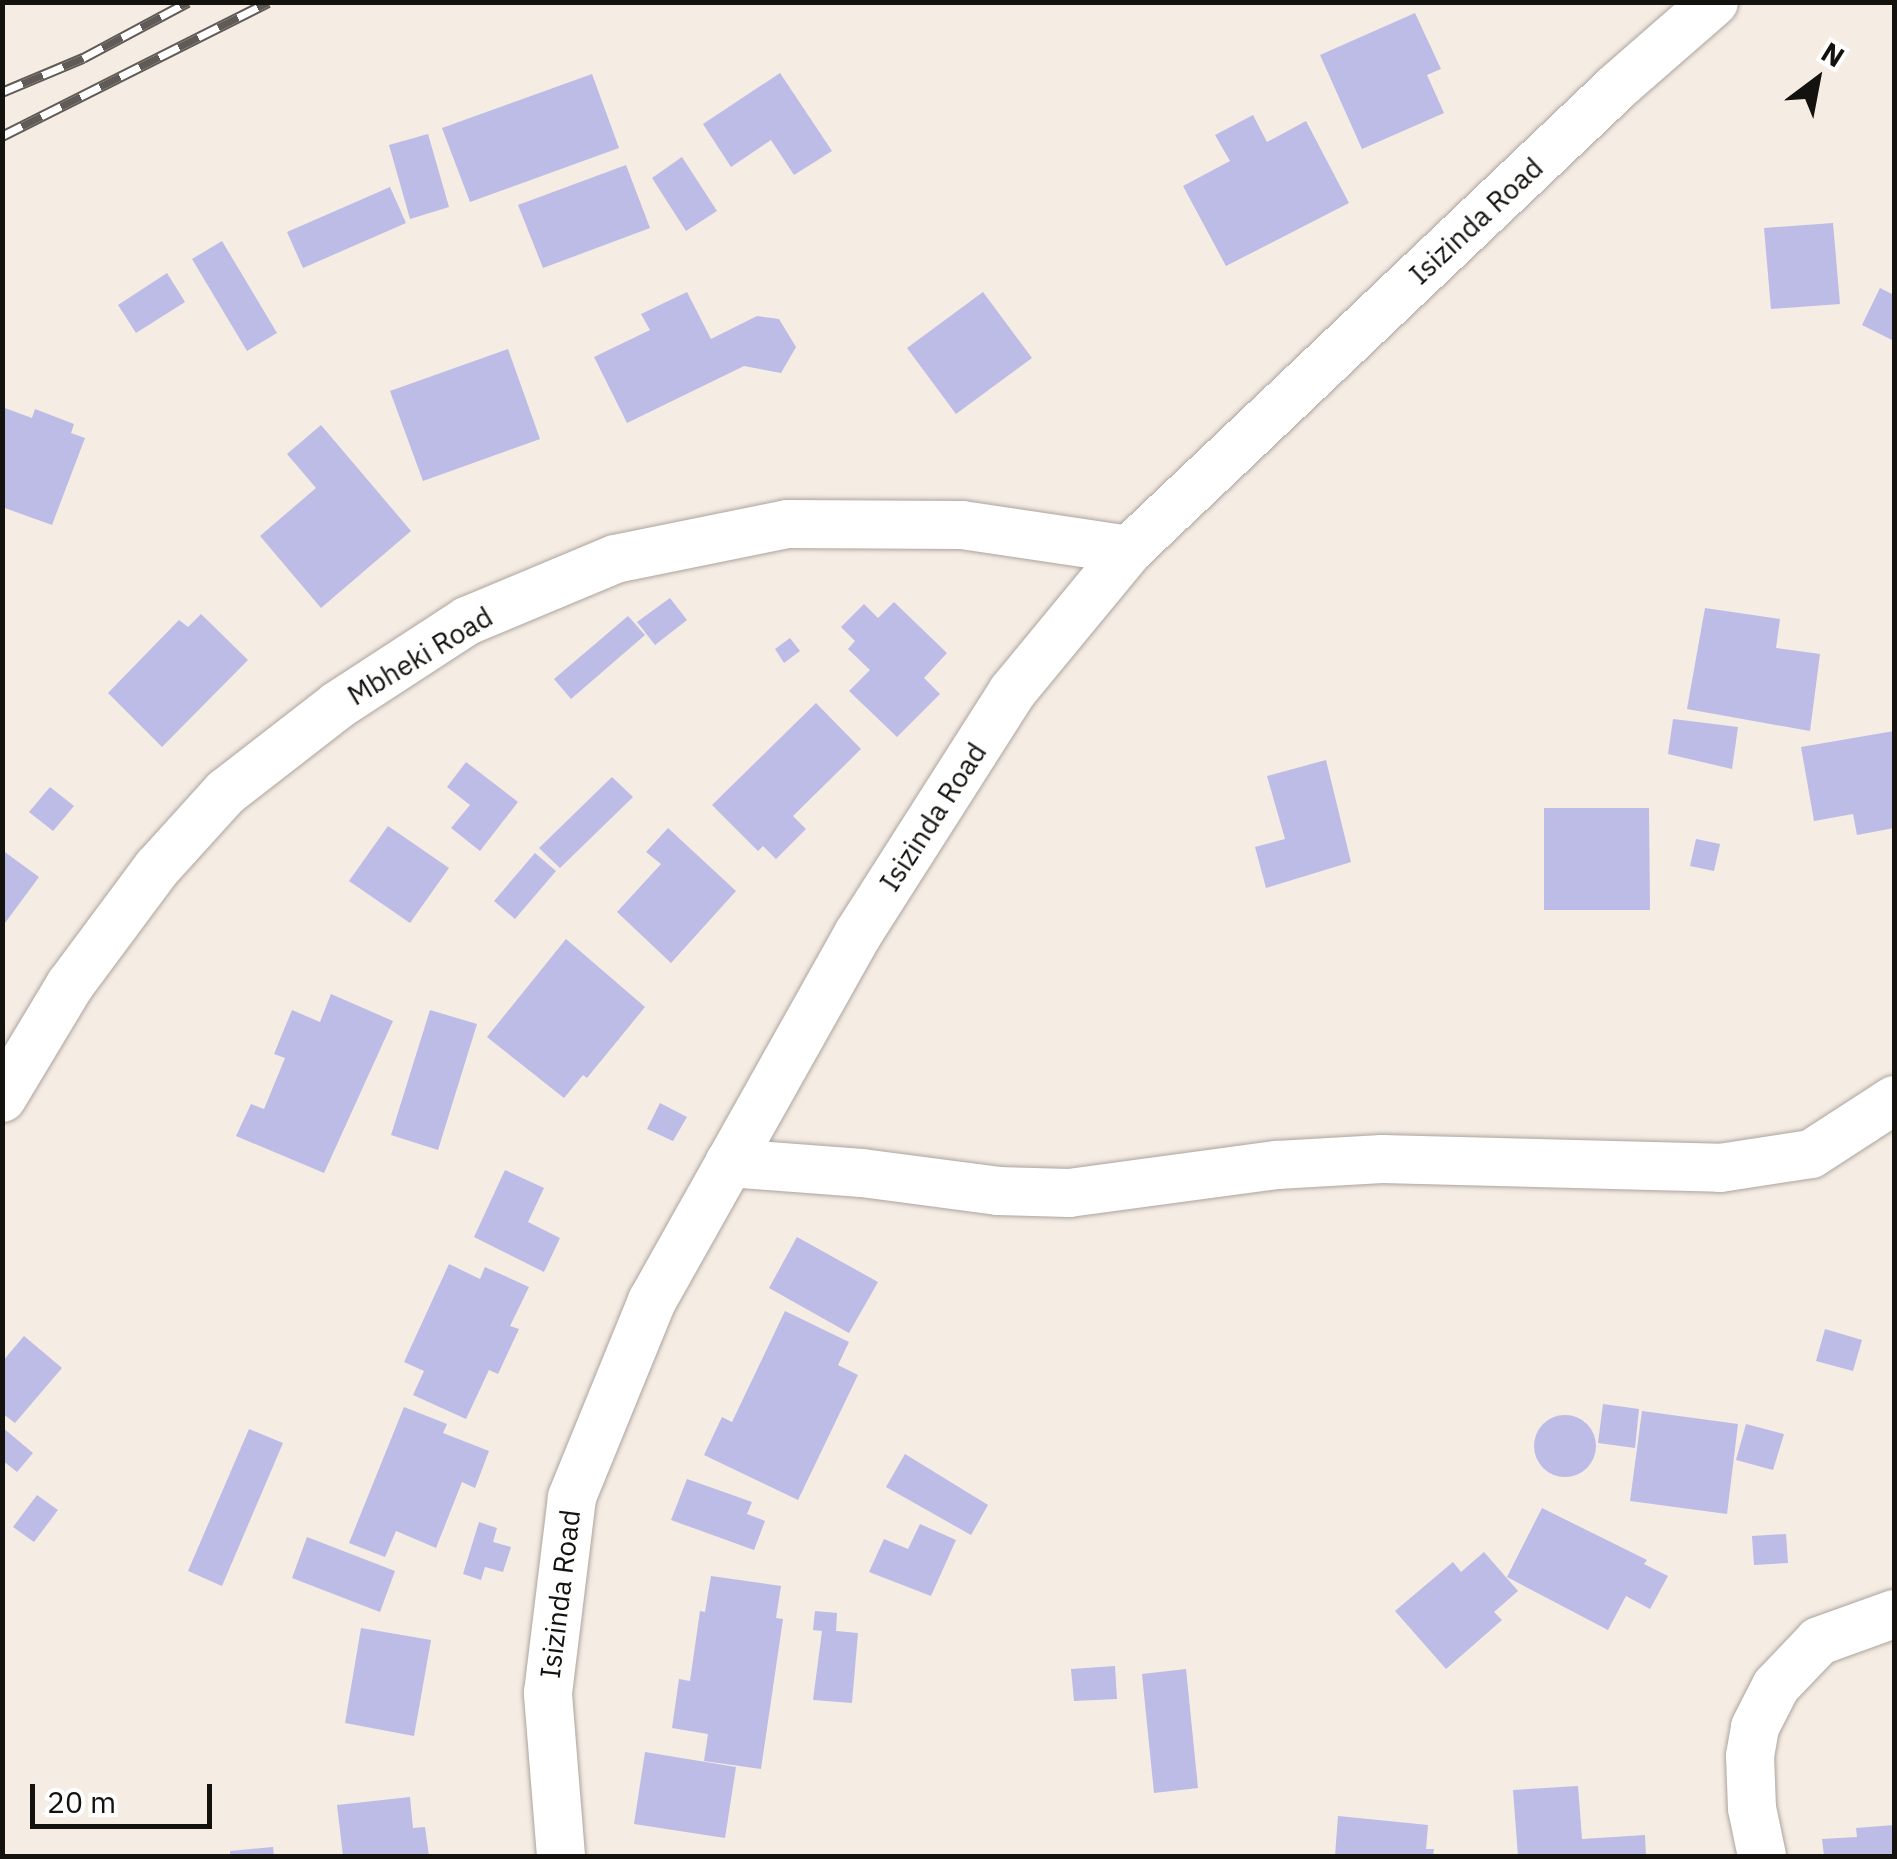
<!DOCTYPE html>
<style>
body{margin:0}
#map{position:relative;width:1897px;height:1859px;overflow:hidden;background:#f5ece4;font-family:"IBM Plex Sans",sans-serif}
div>[style]{position:absolute}
[style*='--x']{left:calc(var(--x)*1px);top:calc(var(--y)*1px);width:calc(var(--w)*1px);rotate:calc(var(--a)*1deg)}
.building>*{inset:0;background:#bcbce6}
.round{border-radius:50%}
.roads{filter:drop-shadow(0 0 2px #aca49d) drop-shadow(0 0 2px #aca49d)}
.street>*{height:48px;margin:-24px;padding:0 24px;transform-origin:24px;border-radius:24px;background:#fff}
.rail>*{height:11px;margin-top:-5.5px;transform-origin:0;background:repeating-linear-gradient(90deg,#fff 0 22px,#605b57 0 44px);box-sizing:border-box;border-block:2px solid #605b57}
span{translate:-50% -50%;white-space:nowrap;text-align:center;line-height:1.15;-webkit-text-stroke:9px #fff;paint-order:stroke}
.street-label{font-size:28px;color:#14120f}
.frame{position:absolute;inset:0;border:5px solid #14120f;pointer-events:none}
.north{position:absolute;left:1767px;top:30px;width:100px;height:100px;-webkit-text-stroke:8px #fff;paint-order:stroke;rotate:32deg;font-size:28px;font-weight:700;line-height:40px;text-align:center;color:#14120f}
.north::after{content:'';display:block;margin:auto;width:35px;height:45px;background:#14120f;clip-path:polygon(50% 0,100% 100%,50% 72%,0 100%)}
.scale{position:absolute;left:30px;top:1784px;width:182px;height:45px;box-sizing:border-box;border:5px solid #14120f;border-top:0;padding-left:12px;font-size:30px;line-height:35px;white-space:nowrap;color:#14120f;-webkit-text-stroke:8px #fff;paint-order:stroke}
</style>
<div id="map">
<div class="building">
<div style="clip-path:polygon(1415px 13px,1441px 69px,1427px 75px,1444px 113px,1362px 149px,1320px 55px)"></div>
<div style="clip-path:polygon(780px 73px,832px 151px,794px 175px,771px 140px,731px 167px,703px 124px)"></div>
<div style="clip-path:polygon(592px 74px,619px 148px,470px 202px,442px 128px)"></div>
<div style="clip-path:polygon(1253px 115px,1267px 142px,1306px 121px,1349px 203px,1226px 266px,1183px 186px,1230px 161px,1215px 135px)"></div>
<div style="clip-path:polygon(428px 134px,449px 207px,410px 219px,389px 145px)"></div>
<div style="clip-path:polygon(682px 157px,717px 211px,686px 231px,652px 178px)"></div>
<div style="clip-path:polygon(626px 165px,650px 228px,543px 268px,518px 205px)"></div>
<div style="clip-path:polygon(390px 187px,406px 223px,303px 268px,287px 232px)"></div>
<div style="clip-path:polygon(1833px 223px,1840px 304px,1771px 309px,1764px 228px)"></div>
<div style="clip-path:polygon(222px 241px,277px 333px,247px 351px,192px 259px)"></div>
<div style="clip-path:polygon(167px 273px,185px 302px,136px 333px,118px 305px)"></div>
<div style="clip-path:polygon(1880px 288px,1894px 295px,1894px 341px,1862px 325px)"></div>
<div style="clip-path:polygon(687px 292px,711px 339px,757px 316px,779px 319px,796px 347px,781px 373px,744px 366px,627px 423px,594px 357px,650px 330px,641px 314px)"></div>
<div style="clip-path:polygon(983px 292px,1032px 358px,956px 414px,907px 348px)"></div>
<div style="clip-path:polygon(508px 349px,540px 439px,423px 481px,390px 391px)"></div>
<div style="clip-path:polygon(2px 407px,32px 418px,35px 409px,74px 424px,71px 433px,85px 438px,52px 525px,2px 507px)"></div>
<div style="clip-path:polygon(321px 425px,411px 531px,321px 608px,260px 536px,316px 488px,287px 454px)"></div>
<div style="clip-path:polygon(670px 598px,687px 620px,655px 645px,637px 622px)"></div>
<div style="clip-path:polygon(894px 602px,947px 653px,924px 678px,940px 694px,897px 737px,849px 691px,870px 670px,848px 649px,855px 641px,841px 627px,864px 604px,878px 618px)"></div>
<div style="clip-path:polygon(1705px 608px,1780px 619px,1776px 648px,1820px 654px,1810px 731px,1687px 709px)"></div>
<div style="clip-path:polygon(201px 614px,248px 660px,162px 747px,108px 693px,179px 620px,188px 627px)"></div>
<div style="clip-path:polygon(628px 616px,645px 635px,571px 699px,554px 679px)"></div>
<div style="clip-path:polygon(790px 638px,800px 651px,784px 663px,775px 649px)"></div>
<div style="clip-path:polygon(816px 703px,861px 749px,793px 816px,806px 829px,776px 859px,763px 846px,758px 851px,712px 805px)"></div>
<div style="clip-path:polygon(1673px 719px,1738px 727px,1732px 769px,1668px 754px)"></div>
<div style="clip-path:polygon(1894px 731px,1894px 828px,1857px 835px,1853px 814px,1814px 821px,1801px 747px)"></div>
<div style="clip-path:polygon(1326px 760px,1351px 862px,1266px 888px,1255px 847px,1285px 839px,1267px 776px)"></div>
<div style="clip-path:polygon(466px 762px,518px 802px,480px 851px,451px 828px,470px 805px,447px 787px)"></div>
<div style="clip-path:polygon(612px 777px,633px 797px,560px 868px,539px 848px)"></div>
<div style="clip-path:polygon(50px 787px,74px 806px,53px 831px,29px 812px)"></div>
<div style="clip-path:polygon(1544px 808px,1649px 808px,1650px 910px,1544px 910px)"></div>
<div style="clip-path:polygon(388px 826px,449px 868px,410px 923px,349px 881px)"></div>
<div style="clip-path:polygon(668px 828px,736px 891px,671px 963px,617px 912px,661px 864px,646px 852px)"></div>
<div style="clip-path:polygon(1696px 839px,1720px 844px,1714px 871px,1690px 866px)"></div>
<div style="clip-path:polygon(2px 850px,39px 877px,2px 927px)"></div>
<div style="clip-path:polygon(535px 853px,556px 871px,515px 919px,494px 901px)"></div>
<div style="clip-path:polygon(566px 939px,645px 1007px,587px 1078px,583px 1075px,564px 1098px,487px 1037px)"></div>
<div style="clip-path:polygon(331px 994px,393px 1021px,324px 1173px,236px 1136px,251px 1104px,264px 1109px,285px 1058px,274px 1054px,292px 1010px,320px 1022px)"></div>
<div style="clip-path:polygon(430px 1010px,477px 1024px,438px 1150px,391px 1135px)"></div>
<div style="clip-path:polygon(660px 1103px,687px 1117px,673px 1141px,647px 1129px)"></div>
<div style="clip-path:polygon(505px 1170px,544px 1188px,528px 1222px,560px 1238px,544px 1272px,474px 1237px)"></div>
<div style="clip-path:polygon(797px 1237px,878px 1282px,849px 1333px,769px 1288px)"></div>
<div style="clip-path:polygon(449px 1264px,480px 1279px,485px 1267px,529px 1287px,510px 1326px,519px 1329px,498px 1374px,489px 1370px,466px 1419px,413px 1395px,424px 1371px,404px 1362px)"></div>
<div style="clip-path:polygon(785px 1311px,849px 1342px,838px 1365px,858px 1375px,798px 1500px,704px 1455px,722px 1417px,732px 1422px)"></div>
<div style="clip-path:polygon(1825px 1329px,1862px 1340px,1853px 1371px,1816px 1361px)"></div>
<div style="clip-path:polygon(24px 1336px,62px 1368px,15px 1423px,2px 1413px,2px 1362px)"></div>
<div style="clip-path:polygon(1603px 1404px,1639px 1409px,1635px 1448px,1598px 1443px)"></div>
<div style="clip-path:polygon(404px 1407px,447px 1424px,443px 1433px,489px 1451px,475px 1488px,462px 1482px,436px 1548px,396px 1531px,385px 1557px,349px 1543px)"></div>
<div style="clip-path:polygon(1642px 1411px,1738px 1424px,1727px 1514px,1630px 1501px)"></div>
<div class="round" style="left:1534px;top:1415px;width:62px;height:62px"></div>
<div style="clip-path:polygon(1746px 1424px,1784px 1434px,1773px 1470px,1736px 1460px)"></div>
<div style="clip-path:polygon(2px 1427px,33px 1453px,17px 1472px,2px 1460px)"></div>
<div style="clip-path:polygon(249px 1429px,283px 1443px,222px 1586px,188px 1571px)"></div>
<div style="clip-path:polygon(905px 1454px,988px 1505px,971px 1535px,886px 1487px)"></div>
<div style="clip-path:polygon(687px 1479px,752px 1502px,747px 1514px,765px 1521px,754px 1550px,671px 1520px)"></div>
<div style="clip-path:polygon(37px 1495px,58px 1510px,34px 1542px,13px 1527px)"></div>
<div style="clip-path:polygon(1542px 1508px,1647px 1560px,1644px 1564px,1668px 1576px,1650px 1609px,1626px 1596px,1608px 1630px,1507px 1577px)"></div>
<div style="clip-path:polygon(479px 1522px,497px 1528px,493px 1542px,511px 1547px,503px 1572px,485px 1567px,481px 1580px,463px 1574px)"></div>
<div style="clip-path:polygon(920px 1524px,956px 1540px,931px 1596px,869px 1572px,884px 1539px,908px 1549px)"></div>
<div style="clip-path:polygon(1786px 1534px,1788px 1563px,1754px 1565px,1752px 1536px)"></div>
<div style="clip-path:polygon(307px 1537px,395px 1571px,380px 1612px,292px 1578px)"></div>
<div style="clip-path:polygon(1484px 1552px,1518px 1591px,1494px 1612px,1502px 1620px,1446px 1669px,1395px 1611px,1453px 1562px,1461px 1572px)"></div>
<div style="clip-path:polygon(711px 1576px,781px 1586px,776px 1618px,783px 1619px,761px 1769px,704px 1761px,708px 1734px,672px 1728px,679px 1679px,690px 1681px,700px 1611px,705px 1612px)"></div>
<div style="clip-path:polygon(815px 1611px,837px 1613px,836px 1631px,858px 1633px,852px 1703px,813px 1700px,822px 1631px,813px 1630px)"></div>
<div style="clip-path:polygon(361px 1628px,431px 1640px,414px 1736px,345px 1723px)"></div>
<div style="clip-path:polygon(1115px 1666px,1117px 1699px,1074px 1701px,1071px 1669px)"></div>
<div style="clip-path:polygon(1186px 1669px,1198px 1788px,1154px 1793px,1142px 1674px)"></div>
<div style="clip-path:polygon(645px 1752px,736px 1767px,725px 1838px,634px 1824px)"></div>
<div style="clip-path:polygon(1578px 1786px,1582px 1839px,1645px 1835px,1646px 1856px,1518px 1856px,1513px 1790px)"></div>
<div style="clip-path:polygon(410px 1797px,413px 1828px,425px 1827px,429px 1856px,343px 1856px,337px 1805px)"></div>
<div style="clip-path:polygon(1338px 1816px,1428px 1825px,1426px 1849px,1434px 1849px,1433px 1856px,1335px 1856px)"></div>
<div style="clip-path:polygon(1894px 1825px,1894px 1856px,1824px 1856px,1822px 1839px,1857px 1837px,1856px 1828px)"></div>
<div style="clip-path:polygon(273px 1847px,274px 1856px,230px 1856px,230px 1851px)"></div>
</div>
<div class="roads">
<div class="street">
<div style="--x:2;--y:1098;--w:132;--a:-59"></div>
<div style="--x:70;--y:985;--w:146;--a:-53.4"></div>
<div style="--x:157;--y:868;--w:103;--a:-47.8"></div>
<div style="--x:226;--y:792;--w:142;--a:-37.8"></div>
<div style="--x:338;--y:705;--w:154;--a:-33.1"></div>
<div style="--x:467;--y:621;--w:160;--a:-22.7"></div>
<div style="--x:615;--y:559;--w:176;--a:-11.5"></div>
<div style="--x:787;--y:524;--w:175;--a:0.3"></div>
<div style="--x:962;--y:525;--w:169;--a:8.5"></div>
<div style="--x:729;--y:1163;--w:133;--a:4.3"></div>
<div style="--x:862;--y:1173;--w:137;--a:7.5"></div>
<div style="--x:998;--y:1191;--w:71;--a:1.6"></div>
<div style="--x:1069;--y:1193;--w:210;--a:-7.7"></div>
<div style="--x:1277;--y:1165;--w:105;--a:-3.3"></div>
<div style="--x:1382;--y:1159;--w:338;--a:1.5"></div>
<div style="--x:1720;--y:1168;--w:92;--a:-8.7"></div>
<div style="--x:1811;--y:1154;--w:99;--a:-33"></div>
<div style="--x:561;--y:1856;--w:164;--a:-94.6"></div>
<div style="--x:548;--y:1693;--w:197;--a:-83"></div>
<div style="--x:572;--y:1497;--w:212;--a:-67.8"></div>
<div style="--x:652;--y:1301;--w:421;--a:-60.7"></div>
<div style="--x:858;--y:934;--w:287;--a:-57.5"></div>
<div style="--x:1012;--y:692;--w:184;--a:-50.5"></div>
<div style="--x:1129;--y:550;--w:676;--a:-43.5"></div>
<div style="--x:1619;--y:85;--w:126;--a:-41.1"></div>
<div style="--x:1762;--y:1856;--w:49;--a:-101.8"></div>
<div style="--x:1752;--y:1808;--w:52;--a:-92.2"></div>
<div style="--x:1750;--y:1756;--w:29;--a:-80"></div>
<div style="--x:1755;--y:1727;--w:46;--a:-62.9"></div>
<div style="--x:1776;--y:1686;--w:62;--a:-46.3"></div>
<div style="--x:1819;--y:1641;--w:80;--a:-19.8"></div>
</div>
</div>
<div class="rail">
<div style="--x:2;--y:92;--w:88;--a:-22.8"></div>
<div style="--x:83;--y:58;--w:119;--a:-28.1"></div>
<div style="--x:2;--y:136;--w:298;--a:-26.7"></div>
</div>
<div class="street-label">
<span style="left:1476px;top:221px;rotate:-43deg">Isizinda Road</span>
<span style="left:420px;top:656px;rotate:-31deg">Mbheki Road</span>
<span style="left:933px;top:817px;rotate:-57deg">Isizinda Road</span>
<span style="left:560px;top:1594px;rotate:-83deg">Isizinda Road</span>
</div>
<div class="frame"></div>
<div class="north">N</div>
<div class="scale">20 m</div>
</div>
